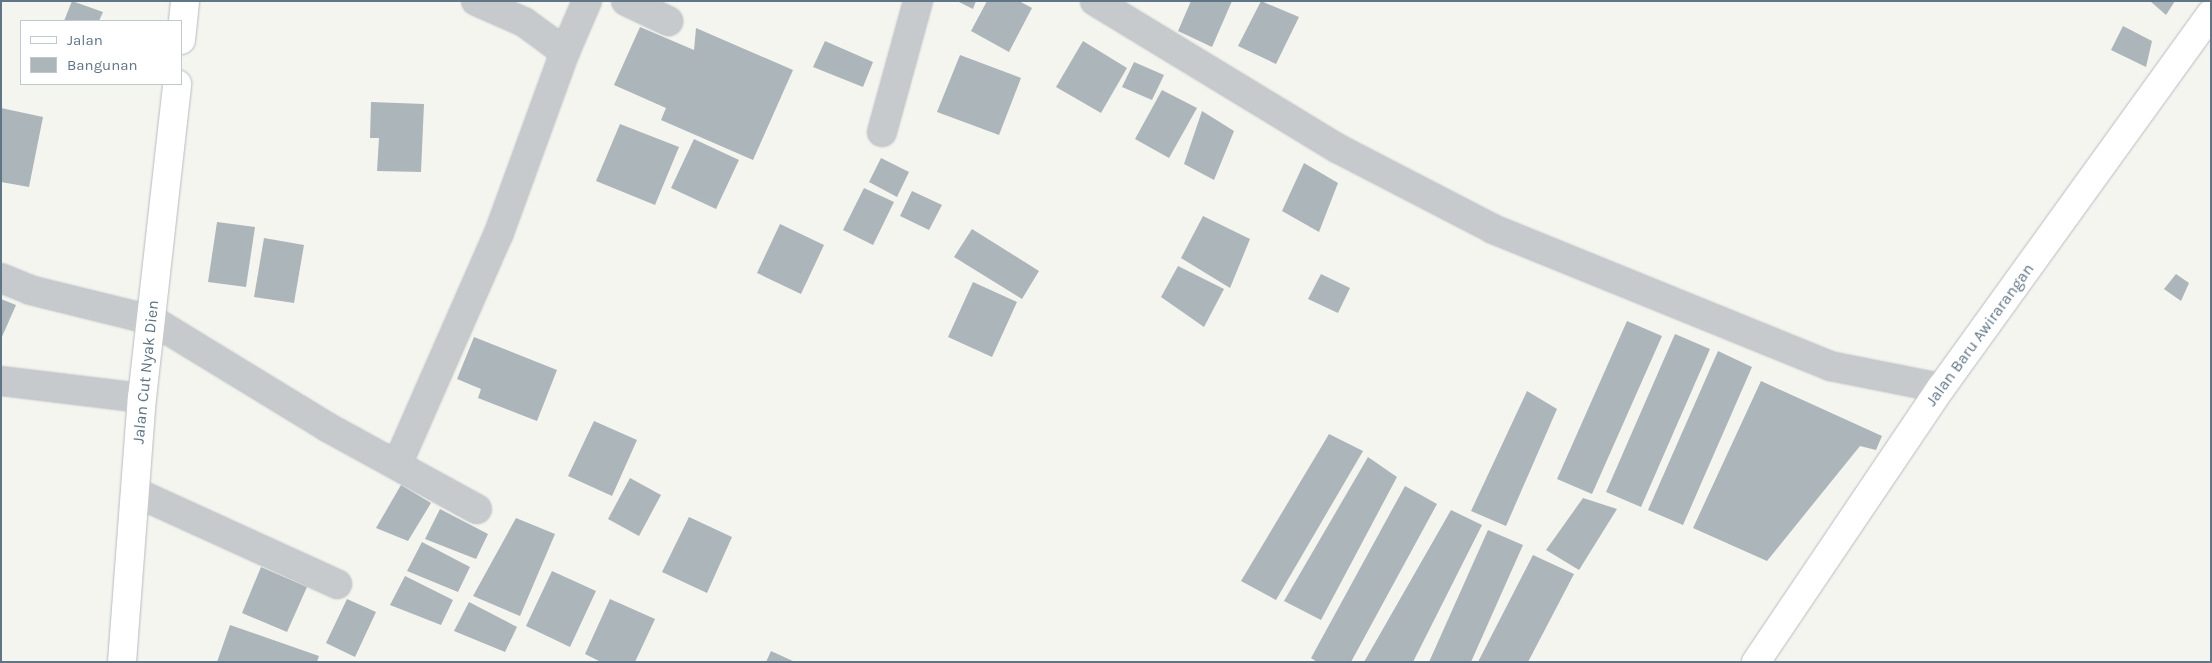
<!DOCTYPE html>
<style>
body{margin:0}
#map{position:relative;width:2212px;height:663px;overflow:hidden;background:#f5f5f0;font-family:Karla,sans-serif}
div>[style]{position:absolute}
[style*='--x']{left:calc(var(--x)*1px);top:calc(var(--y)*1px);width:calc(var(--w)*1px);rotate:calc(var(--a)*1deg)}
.building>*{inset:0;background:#acb5ba}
.roads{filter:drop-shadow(0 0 1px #b6bcc0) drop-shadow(0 0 1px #b6bcc0)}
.street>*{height:28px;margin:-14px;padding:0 14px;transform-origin:14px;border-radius:14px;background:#c6cacd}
.secondary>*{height:28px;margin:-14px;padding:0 14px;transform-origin:14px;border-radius:14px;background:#fff}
span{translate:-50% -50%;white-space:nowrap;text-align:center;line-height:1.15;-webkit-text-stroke:5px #fff;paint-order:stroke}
.street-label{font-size:16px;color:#607585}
.frame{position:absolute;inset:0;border:2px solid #607585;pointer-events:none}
.legend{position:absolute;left:20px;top:20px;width:162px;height:65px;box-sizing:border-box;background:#fff;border:1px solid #bfc8ce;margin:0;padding:6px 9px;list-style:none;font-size:15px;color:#607585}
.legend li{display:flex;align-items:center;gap:10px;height:25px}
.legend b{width:25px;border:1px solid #bfc8ce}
</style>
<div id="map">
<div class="building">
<div style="clip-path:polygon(72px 1px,103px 12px,99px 21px,64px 21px)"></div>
<div style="clip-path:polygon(957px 1px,976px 1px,973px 9px)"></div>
<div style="clip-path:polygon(987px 1px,1019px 1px,1032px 8px,1009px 52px,971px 31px)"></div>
<div style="clip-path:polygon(1191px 1px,1232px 1px,1212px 47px,1178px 31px)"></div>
<div style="clip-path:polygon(1261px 1px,1299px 17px,1276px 64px,1238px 46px)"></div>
<div style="clip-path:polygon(2150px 1px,2175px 1px,2166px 15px)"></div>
<div style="clip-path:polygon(2123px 26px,2152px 41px,2146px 67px,2111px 50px)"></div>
<div style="clip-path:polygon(640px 27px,694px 50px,696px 28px,793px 70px,753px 160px,661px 120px,666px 108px,614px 85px)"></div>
<div style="clip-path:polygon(825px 41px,873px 62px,863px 87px,813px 67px)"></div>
<div style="clip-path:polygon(1083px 41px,1127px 68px,1101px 113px,1056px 87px)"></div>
<div style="clip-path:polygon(960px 55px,1021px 78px,999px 135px,937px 112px)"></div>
<div style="clip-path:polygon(1134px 62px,1164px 75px,1152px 100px,1122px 87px)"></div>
<div style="clip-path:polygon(1162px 90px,1197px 108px,1169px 158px,1135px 139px)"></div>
<div style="clip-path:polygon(371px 102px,424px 104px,421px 172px,377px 171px,379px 138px,370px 138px)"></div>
<div style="clip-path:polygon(1px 108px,43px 117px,29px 187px,1px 182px)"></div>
<div style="clip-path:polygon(1202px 111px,1234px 131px,1214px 180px,1184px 164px)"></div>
<div style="clip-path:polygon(620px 124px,679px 147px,655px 205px,596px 181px)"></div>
<div style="clip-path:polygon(694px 139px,739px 160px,716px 209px,671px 188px)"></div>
<div style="clip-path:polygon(881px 158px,909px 172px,897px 197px,869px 182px)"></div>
<div style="clip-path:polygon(1304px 163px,1338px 183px,1319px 232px,1282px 211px)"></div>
<div style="clip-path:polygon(864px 188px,894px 202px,873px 245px,843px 230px)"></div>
<div style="clip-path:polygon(912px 191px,942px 205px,929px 230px,900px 216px)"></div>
<div style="clip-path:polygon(1203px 216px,1250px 239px,1230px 288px,1181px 258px)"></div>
<div style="clip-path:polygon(217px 222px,255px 227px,246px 287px,208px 282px)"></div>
<div style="clip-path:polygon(780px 224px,824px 245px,801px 294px,757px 273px)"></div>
<div style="clip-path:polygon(972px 229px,1039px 271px,1022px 299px,954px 257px)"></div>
<div style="clip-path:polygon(264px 238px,304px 245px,294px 303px,254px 297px)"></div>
<div style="clip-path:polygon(1178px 266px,1224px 289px,1204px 327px,1161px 297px)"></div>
<div style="clip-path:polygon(1321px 274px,1350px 288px,1338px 313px,1308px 299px)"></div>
<div style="clip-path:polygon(2176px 274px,2189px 283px,2181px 301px,2164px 289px)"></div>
<div style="clip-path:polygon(973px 282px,1017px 302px,992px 357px,948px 337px)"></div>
<div style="clip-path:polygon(1px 299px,16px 305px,1px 339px)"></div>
<div style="clip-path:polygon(1627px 321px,1662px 336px,1592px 494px,1557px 479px)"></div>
<div style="clip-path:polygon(1675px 334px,1710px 349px,1641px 507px,1606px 492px)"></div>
<div style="clip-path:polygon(474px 337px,557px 370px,537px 421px,478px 398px,481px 389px,457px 379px)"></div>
<div style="clip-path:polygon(1718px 351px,1752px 367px,1683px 525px,1648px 510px)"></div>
<div style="clip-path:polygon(1761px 381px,1882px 436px,1876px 450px,1860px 446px,1767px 561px,1693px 528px)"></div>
<div style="clip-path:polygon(1527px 391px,1557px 409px,1506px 526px,1471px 511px)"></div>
<div style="clip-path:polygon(594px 421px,637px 440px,612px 496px,568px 476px)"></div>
<div style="clip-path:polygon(1329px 434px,1363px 451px,1276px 600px,1241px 581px)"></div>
<div style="clip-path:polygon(1368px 457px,1397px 477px,1321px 620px,1284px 601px)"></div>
<div style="clip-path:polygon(630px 478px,661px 495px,639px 536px,608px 519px)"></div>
<div style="clip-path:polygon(401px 485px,431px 503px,408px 541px,376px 528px)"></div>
<div style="clip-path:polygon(1405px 486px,1437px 504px,1351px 662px,1317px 662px,1311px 658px)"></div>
<div style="clip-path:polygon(1583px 498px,1617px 509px,1579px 570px,1546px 550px)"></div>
<div style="clip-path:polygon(440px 509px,488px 534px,476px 559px,425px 539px)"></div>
<div style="clip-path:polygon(1451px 510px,1482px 525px,1413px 662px,1364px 662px)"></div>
<div style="clip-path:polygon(689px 517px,732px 537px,707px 593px,662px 572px)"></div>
<div style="clip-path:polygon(516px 518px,555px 534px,520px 616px,473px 596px)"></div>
<div style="clip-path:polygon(1488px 530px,1523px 545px,1471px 662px,1429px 662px)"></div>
<div style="clip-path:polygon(422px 542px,470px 567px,458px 592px,407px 571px)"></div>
<div style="clip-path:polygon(1533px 555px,1574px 574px,1528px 662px,1478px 662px)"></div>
<div style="clip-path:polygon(261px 567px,307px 587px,287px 632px,242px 613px)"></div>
<div style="clip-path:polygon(552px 571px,596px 591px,570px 647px,526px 626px)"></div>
<div style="clip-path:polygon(405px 576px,453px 600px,441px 625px,390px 605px)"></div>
<div style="clip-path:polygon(347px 599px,376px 612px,355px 657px,326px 643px)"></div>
<div style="clip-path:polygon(610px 599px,655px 619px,635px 662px,601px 662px,585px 654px)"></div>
<div style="clip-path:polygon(469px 602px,517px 627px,505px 652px,454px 631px)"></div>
<div style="clip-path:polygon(230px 625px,319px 656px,317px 662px,217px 662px)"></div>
<div style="clip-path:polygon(771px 651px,795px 662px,766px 662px)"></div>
</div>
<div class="roads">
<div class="street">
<div style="--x:476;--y:1;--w:52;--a:23.6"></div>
<div style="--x:524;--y:22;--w:51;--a:36.2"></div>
<div style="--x:565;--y:52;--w:56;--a:-66.7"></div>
<div style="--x:626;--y:1;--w:47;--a:25.5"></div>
<div style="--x:1095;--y:1;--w:283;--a:31.3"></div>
<div style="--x:1337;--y:148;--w:176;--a:27.4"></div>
<div style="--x:1493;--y:229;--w:364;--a:22.1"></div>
<div style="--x:1830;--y:366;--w:113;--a:11.2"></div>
<div style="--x:882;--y:132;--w:136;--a:-74.6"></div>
<div style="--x:1;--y:278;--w:31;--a:22"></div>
<div style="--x:30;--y:290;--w:126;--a:13.8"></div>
<div style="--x:152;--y:320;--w:205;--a:31.4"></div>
<div style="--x:327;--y:427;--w:171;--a:28.7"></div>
<div style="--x:1;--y:381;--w:142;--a:6.9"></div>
<div style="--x:397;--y:465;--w:253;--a:-66.3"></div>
<div style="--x:499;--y:233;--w:193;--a:-70"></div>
<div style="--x:135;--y:492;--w:222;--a:24.5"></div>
</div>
<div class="secondary">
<div style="--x:181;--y:40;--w:39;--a:-84"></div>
<div style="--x:122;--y:662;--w:265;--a:-85.7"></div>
<div style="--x:142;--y:398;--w:316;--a:-83.6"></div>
<div style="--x:1756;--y:662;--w:331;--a:-56"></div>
<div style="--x:1941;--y:388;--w:461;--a:-54.2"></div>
</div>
</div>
<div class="street-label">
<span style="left:1980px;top:335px;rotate:-54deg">Jalan Baru Awirarangan</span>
<span style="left:146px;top:372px;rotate:-84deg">Jalan Cut Nyak Dien</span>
</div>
<div class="frame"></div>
<ul class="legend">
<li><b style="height:6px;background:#fff"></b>Jalan</li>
<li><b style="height:14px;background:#acb5ba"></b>Bangunan</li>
</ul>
</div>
